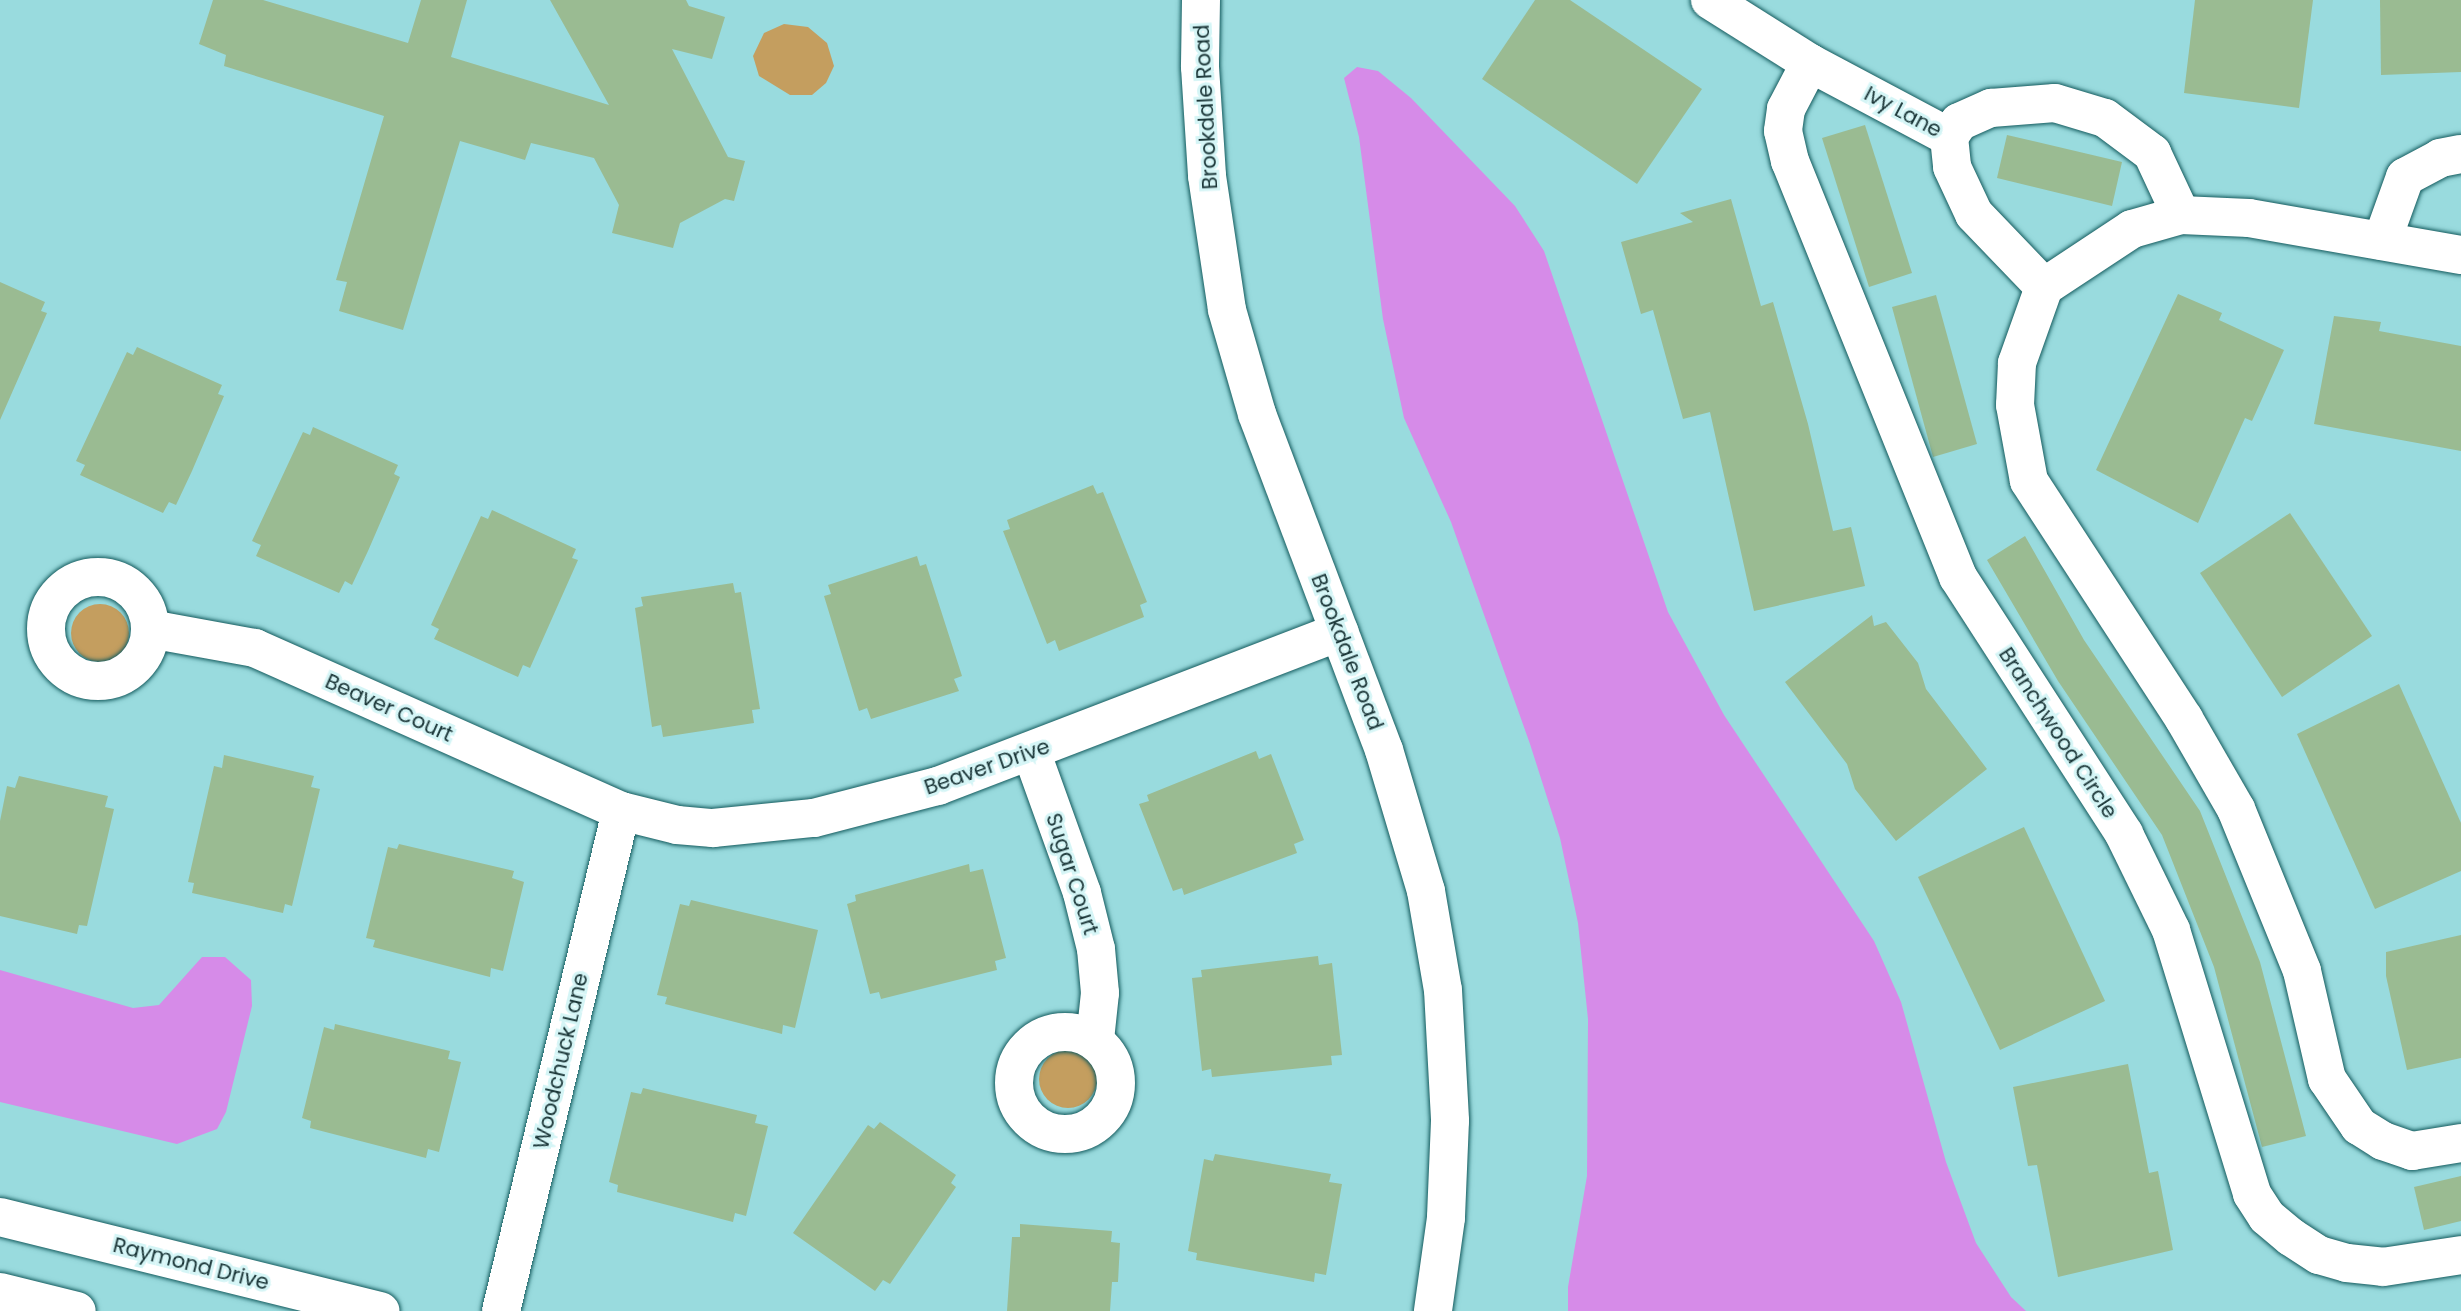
<!DOCTYPE html>
<style>
body{margin:0}
#map{position:relative;width:2461px;height:1311px;overflow:hidden;background:#99dbde;font-family:Poppins,sans-serif}
div>[style]{position:absolute}
[style*='--x']{left:calc(var(--x)*1px);top:calc(var(--y)*1px);width:calc(var(--w)*1px);rotate:calc(var(--a)*1deg)}
.green>*{inset:0;background:#c49e5f}
.round{border-radius:50%}
.water>*{inset:0;background:#d68be8}
.building>*{inset:0;background:#9abb92}
.roads{filter:drop-shadow(0 0 2px #145b5e) drop-shadow(0 0 2px #145b5e)}
.minor>*{height:38px;margin:-19px;padding:0 19px;transform-origin:19px;border-radius:19px;background:#fff}
.minor>.ring{margin:-19px;padding:0;box-sizing:content-box;background:none;border:38px solid #fff;border-radius:50%}
.tertiary>*{height:38px;margin:-19px;padding:0 19px;transform-origin:19px;border-radius:19px;background:#fff}
span{translate:-50% -50%;white-space:nowrap;text-align:center;line-height:1.15;-webkit-text-stroke:6px #d5f5f6;paint-order:stroke}
.street-label{font-size:21px;color:#1a3537}
</style>
<div id="map">
<div class="green">
<div style="clip-path:polygon(784px 24px,808px 27px,827px 43px,834px 66px,826px 83px,812px 95px,790px 95px,759px 76px,753px 56px,764px 33px)"></div>
<div class="round" style="left:71px;top:604px;width:58px;height:58px"></div>
<div class="round" style="left:1039px;top:1050px;width:58px;height:58px"></div>
</div>
<div class="water">
<div style="clip-path:polygon(1357px 67px,1378px 71px,1411px 98px,1515px 206px,1544px 251px,1668px 612px,1724px 715px,1874px 941px,1901px 1002px,1946px 1162px,1976px 1243px,2011px 1297px,2026px 1311px,1568px 1311px,1568px 1287px,1587px 1176px,1588px 1019px,1578px 923px,1560px 838px,1530px 744px,1451px 522px,1404px 418px,1383px 319px,1359px 137px,1344px 78px)"></div>
<div style="clip-path:polygon(202px 957px,225px 957px,251px 980px,252px 1006px,226px 1112px,217px 1129px,177px 1144px,0 1102px,0 970px,133px 1008px,159px 1005px)"></div>
</div>
<div class="building">
<div style="clip-path:polygon(213px 0,263px 0,408px 43px,421px 0,467px 0,451px 57px,609px 105px,550px 0,686px 0,689px 6px,725px 17px,712px 59px,672px 49px,728px 157px,745px 161px,734px 201px,725px 199px,680px 223px,673px 248px,612px 233px,619px 205px,594px 158px,531px 143px,525px 160px,460px 141px,403px 330px,339px 311px,347px 282px,336px 280px,384px 116px,224px 66px,226px 55px,199px 44px)"></div>
<div style="clip-path:polygon(1535px 0,1570px 0,1702px 89px,1637px 184px,1482px 79px)"></div>
<div style="clip-path:polygon(2195px 0,2313px 0,2299px 108px,2184px 93px)"></div>
<div style="clip-path:polygon(2380px 0,2461px 0,2461px 72px,2381px 75px)"></div>
<div style="clip-path:polygon(1865px 125px,1912px 273px,1869px 287px,1822px 138px)"></div>
<div style="clip-path:polygon(2007px 135px,2122px 162px,2112px 206px,1997px 178px)"></div>
<div style="clip-path:polygon(1731px 199px,1761px 306px,1773px 302px,1808px 424px,1833px 531px,1851px 527px,1865px 586px,1754px 611px,1710px 412px,1683px 419px,1653px 310px,1641px 314px,1621px 242px,1693px 222px,1680px 213px)"></div>
<div style="clip-path:polygon(0 282px,45px 302px,41px 311px,47px 313px,0 420px)"></div>
<div style="clip-path:polygon(2178px 294px,2222px 313px,2219px 320px,2284px 350px,2252px 421px,2245px 418px,2198px 523px,2096px 470px)"></div>
<div style="clip-path:polygon(1936px 295px,1977px 444px,1933px 457px,1892px 307px)"></div>
<div style="clip-path:polygon(2334px 316px,2381px 322px,2379px 331px,2461px 346px,2461px 451px,2314px 424px)"></div>
<div style="clip-path:polygon(137px 347px,222px 385px,218px 394px,224px 396px,192px 471px,176px 505px,169px 502px,163px 513px,80px 475px,85px 465px,76px 461px,127px 352px,133px 355px)"></div>
<div style="clip-path:polygon(313px 427px,398px 465px,394px 474px,400px 477px,368px 551px,352px 585px,345px 581px,339px 593px,256px 556px,261px 545px,252px 541px,303px 432px,310px 435px)"></div>
<div style="clip-path:polygon(1093px 485px,1097px 494px,1103px 492px,1147px 602px,1140px 605px,1144px 617px,1059px 651px,1055px 640px,1047px 644px,1003px 531px,1010px 529px,1007px 520px)"></div>
<div style="clip-path:polygon(492px 510px,576px 549px,572px 558px,578px 560px,530px 668px,523px 665px,518px 677px,434px 639px,439px 629px,431px 625px,481px 516px,488px 519px)"></div>
<div style="clip-path:polygon(2290px 513px,2372px 636px,2282px 697px,2200px 573px)"></div>
<div style="clip-path:polygon(2025px 536px,2084px 640px,2200px 811px,2260px 962px,2306px 1136px,2262px 1147px,2214px 967px,2162px 835px,2058px 681px,1987px 560px)"></div>
<div style="clip-path:polygon(917px 556px,920px 566px,926px 564px,962px 676px,954px 679px,959px 691px,871px 719px,867px 708px,859px 711px,824px 596px,831px 594px,828px 585px)"></div>
<div style="clip-path:polygon(733px 583px,735px 593px,741px 592px,760px 709px,752px 710px,754px 723px,663px 737px,661px 725px,652px 727px,635px 608px,643px 606px,641px 597px)"></div>
<div style="clip-path:polygon(1872px 615px,1874px 626px,1886px 622px,1918px 663px,1926px 689px,1987px 769px,1896px 841px,1855px 789px,1847px 764px,1785px 682px)"></div>
<div style="clip-path:polygon(2399px 684px,2461px 823px,2461px 871px,2375px 909px,2297px 734px)"></div>
<div style="clip-path:polygon(1256px 751px,1259px 759px,1271px 754px,1304px 840px,1294px 844px,1297px 853px,1184px 895px,1182px 888px,1173px 891px,1139px 804px,1149px 801px,1147px 795px)"></div>
<div style="clip-path:polygon(224px 755px,314px 776px,311px 787px,320px 789px,292px 906px,285px 904px,283px 913px,192px 893px,194px 883px,188px 882px,214px 766px,222px 768px)"></div>
<div style="clip-path:polygon(19px 776px,108px 796px,105px 807px,114px 809px,87px 926px,79px 925px,77px 934px,0 916px,0 821px,7px 786px,15px 788px)"></div>
<div style="clip-path:polygon(2024px 827px,2105px 1001px,2000px 1050px,1918px 877px)"></div>
<div style="clip-path:polygon(399px 844px,514px 871px,512px 878px,524px 882px,503px 971px,491px 968px,490px 977px,373px 947px,375px 940px,366px 938px,388px 847px,397px 849px)"></div>
<div style="clip-path:polygon(969px 864px,970px 872px,983px 869px,1006px 958px,995px 961px,997px 970px,881px 999px,879px 992px,870px 994px,847px 904px,856px 901px,855px 895px)"></div>
<div style="clip-path:polygon(691px 900px,818px 930px,795px 1028px,783px 1025px,782px 1034px,665px 1004px,667px 997px,657px 995px,680px 904px,689px 906px)"></div>
<div style="clip-path:polygon(2461px 935px,2461px 1058px,2407px 1070px,2386px 976px,2386px 952px)"></div>
<div style="clip-path:polygon(1318px 956px,1319px 965px,1332px 963px,1342px 1055px,1331px 1056px,1332px 1065px,1212px 1077px,1211px 1069px,1202px 1071px,1192px 978px,1202px 977px,1201px 970px)"></div>
<div style="clip-path:polygon(335px 1024px,450px 1051px,448px 1059px,461px 1062px,439px 1152px,428px 1149px,426px 1158px,310px 1128px,311px 1121px,302px 1118px,324px 1027px,334px 1030px)"></div>
<div style="clip-path:polygon(2128px 1064px,2149px 1173px,2158px 1171px,2173px 1250px,2058px 1277px,2037px 1165px,2028px 1166px,2013px 1087px)"></div>
<div style="clip-path:polygon(643px 1088px,757px 1115px,755px 1123px,768px 1126px,746px 1216px,735px 1213px,733px 1222px,617px 1192px,618px 1185px,609px 1182px,631px 1092px,641px 1094px)"></div>
<div style="clip-path:polygon(880px 1122px,956px 1175px,951px 1183px,956px 1187px,890px 1284px,883px 1280px,875px 1291px,793px 1233px,868px 1125px,874px 1129px)"></div>
<div style="clip-path:polygon(1215px 1154px,1331px 1174px,1329px 1182px,1342px 1184px,1326px 1275px,1315px 1273px,1314px 1282px,1196px 1260px,1197px 1253px,1188px 1251px,1204px 1159px,1213px 1161px)"></div>
<div style="clip-path:polygon(2461px 1176px,2461px 1221px,2424px 1230px,2414px 1187px)"></div>
<div style="clip-path:polygon(1020px 1224px,1112px 1231px,1111px 1242px,1120px 1243px,1118px 1282px,1112px 1282px,1110px 1311px,1007px 1311px,1012px 1237px,1020px 1237px)"></div>
</div>
<div class="roads">
<div class="minor">
<div style="--x:1201;--y:0;--w:67;--a:90.9"></div>
<div style="--x:1200;--y:67;--w:109;--a:86.3"></div>
<div style="--x:1207;--y:176;--w:135;--a:81.5"></div>
<div style="--x:1227;--y:310;--w:108;--a:73.9"></div>
<div style="--x:1257;--y:414;--w:359;--a:69.3"></div>
<div style="--x:1384;--y:750;--w:147;--a:73.4"></div>
<div style="--x:1426;--y:891;--w:100;--a:80.3"></div>
<div style="--x:1443;--y:990;--w:131;--a:86.9"></div>
<div style="--x:1450;--y:1121;--w:97;--a:92.4"></div>
<div style="--x:1446;--y:1218;--w:94;--a:98"></div>
<div style="--x:1710;--y:0;--w:118;--a:32.2"></div>
<div style="--x:1810;--y:63;--w:157;--a:28"></div>
<div style="--x:1810;--y:63;--w:52;--a:117.6"></div>
<div style="--x:1786;--y:109;--w:22;--a:98"></div>
<div style="--x:1783;--y:131;--w:31;--a:77"></div>
<div style="--x:1790;--y:161;--w:449;--a:68"></div>
<div style="--x:1958;--y:577;--w:306;--a:57.1"></div>
<div style="--x:2124;--y:834;--w:107;--a:63.9"></div>
<div style="--x:2171;--y:930;--w:276;--a:72.9"></div>
<div style="--x:2252;--y:1194;--w:27;--a:57"></div>
<div style="--x:2267;--y:1217;--w:31;--a:40"></div>
<div style="--x:2291;--y:1237;--w:33;--a:33"></div>
<div style="--x:2319;--y:1255;--w:29;--a:16"></div>
<div style="--x:2347;--y:1263;--w:36;--a:6"></div>
<div style="--x:2383;--y:1267;--w:79;--a:-8.7"></div>
<div style="--x:1949;--y:137;--w:30;--a:84"></div>
<div style="--x:1952;--y:167;--w:52;--a:64.9"></div>
<div style="--x:1974;--y:214;--w:101;--a:46.2"></div>
<div style="--x:2044;--y:287;--w:81;--a:109.6"></div>
<div style="--x:2017;--y:363;--w:42;--a:92.7"></div>
<div style="--x:2015;--y:405;--w:77;--a:79.6"></div>
<div style="--x:2029;--y:481;--w:284;--a:56.9"></div>
<div style="--x:2184;--y:719;--w:104;--a:60"></div>
<div style="--x:2236;--y:809;--w:175;--a:67.8"></div>
<div style="--x:2302;--y:971;--w:111;--a:77"></div>
<div style="--x:2327;--y:1079;--w:57;--a:55.8"></div>
<div style="--x:2359;--y:1126;--w:28;--a:32"></div>
<div style="--x:2383;--y:1141;--w:31;--a:19"></div>
<div style="--x:2412;--y:1151;--w:50;--a:-9.3"></div>
<div style="--x:1949;--y:137;--w:18;--a:-56"></div>
<div style="--x:1959;--y:122;--w:35;--a:-24"></div>
<div style="--x:1991;--y:108;--w:64;--a:-4.5"></div>
<div style="--x:2055;--y:103;--w:52;--a:16.7"></div>
<div style="--x:2105;--y:118;--w:59;--a:36.7"></div>
<div style="--x:2152;--y:153;--w:68;--a:64.9"></div>
<div style="--x:2382;--y:241;--w:68;--a:-70.2"></div>
<div style="--x:2405;--y:177;--w:40;--a:-28"></div>
<div style="--x:2440;--y:158;--w:21;--a:-11"></div>
<div style="--x:2044;--y:287;--w:105;--a:-33.4"></div>
<div style="--x:2132;--y:229;--w:51;--a:-15.9"></div>
<div style="--x:2181;--y:215;--w:68;--a:2.5"></div>
<div style="--x:2249;--y:218;--w:215;--a:9.9"></div>
<div class="ring" style="left:46px;top:577px;width:66px;height:66px"></div>
<div style="--x:150;--y:629;--w:107;--a:10.3"></div>
<div style="--x:255;--y:648;--w:401;--a:24"></div>
<div style="--x:621;--y:811;--w:58;--a:14"></div>
<div style="--x:677;--y:825;--w:36;--a:5"></div>
<div style="--x:713;--y:828;--w:101;--a:-5.7"></div>
<div style="--x:814;--y:818;--w:128;--a:-14.5"></div>
<div style="--x:938;--y:786;--w:430;--a:-21"></div>
<div style="--x:1031;--y:751;--w:151;--a:70.2"></div>
<div style="--x:1082;--y:893;--w:58;--a:76"></div>
<div style="--x:1096;--y:949;--w:44;--a:84.8"></div>
<div style="--x:1100;--y:993;--w:47;--a:96.1"></div>
<div class="ring" style="left:1014px;top:1032px;width:64px;height:64px"></div>
<div style="--x:501;--y:1311;--w:514;--a:-76.5"></div>
</div>
<div class="tertiary">
<div style="--x:0;--y:1217;--w:392;--a:13.9"></div>
<div style="--x:0;--y:1292;--w:79;--a:13.9"></div>
</div>
</div>
<div class="street-label">
<span style="left:1206px;top:107px;rotate:-93deg">Brookdale Road</span>
<span style="left:1903px;top:112px;rotate:28deg">Ivy Lane</span>
<span style="left:1347px;top:652px;rotate:69deg">Brookdale Road</span>
<span style="left:389px;top:708px;rotate:24deg">Beaver Court</span>
<span style="left:2058px;top:733px;rotate:57deg">Branchwood Circle</span>
<span style="left:987px;top:767px;rotate:-19deg">Beaver Drive</span>
<span style="left:1072px;top:874px;rotate:72deg">Sugar Court</span>
<span style="left:561px;top:1061px;rotate:-77deg">Woodchuck Lane</span>
<span style="left:191px;top:1264px;rotate:14deg">Raymond Drive</span>
</div>
</div>
